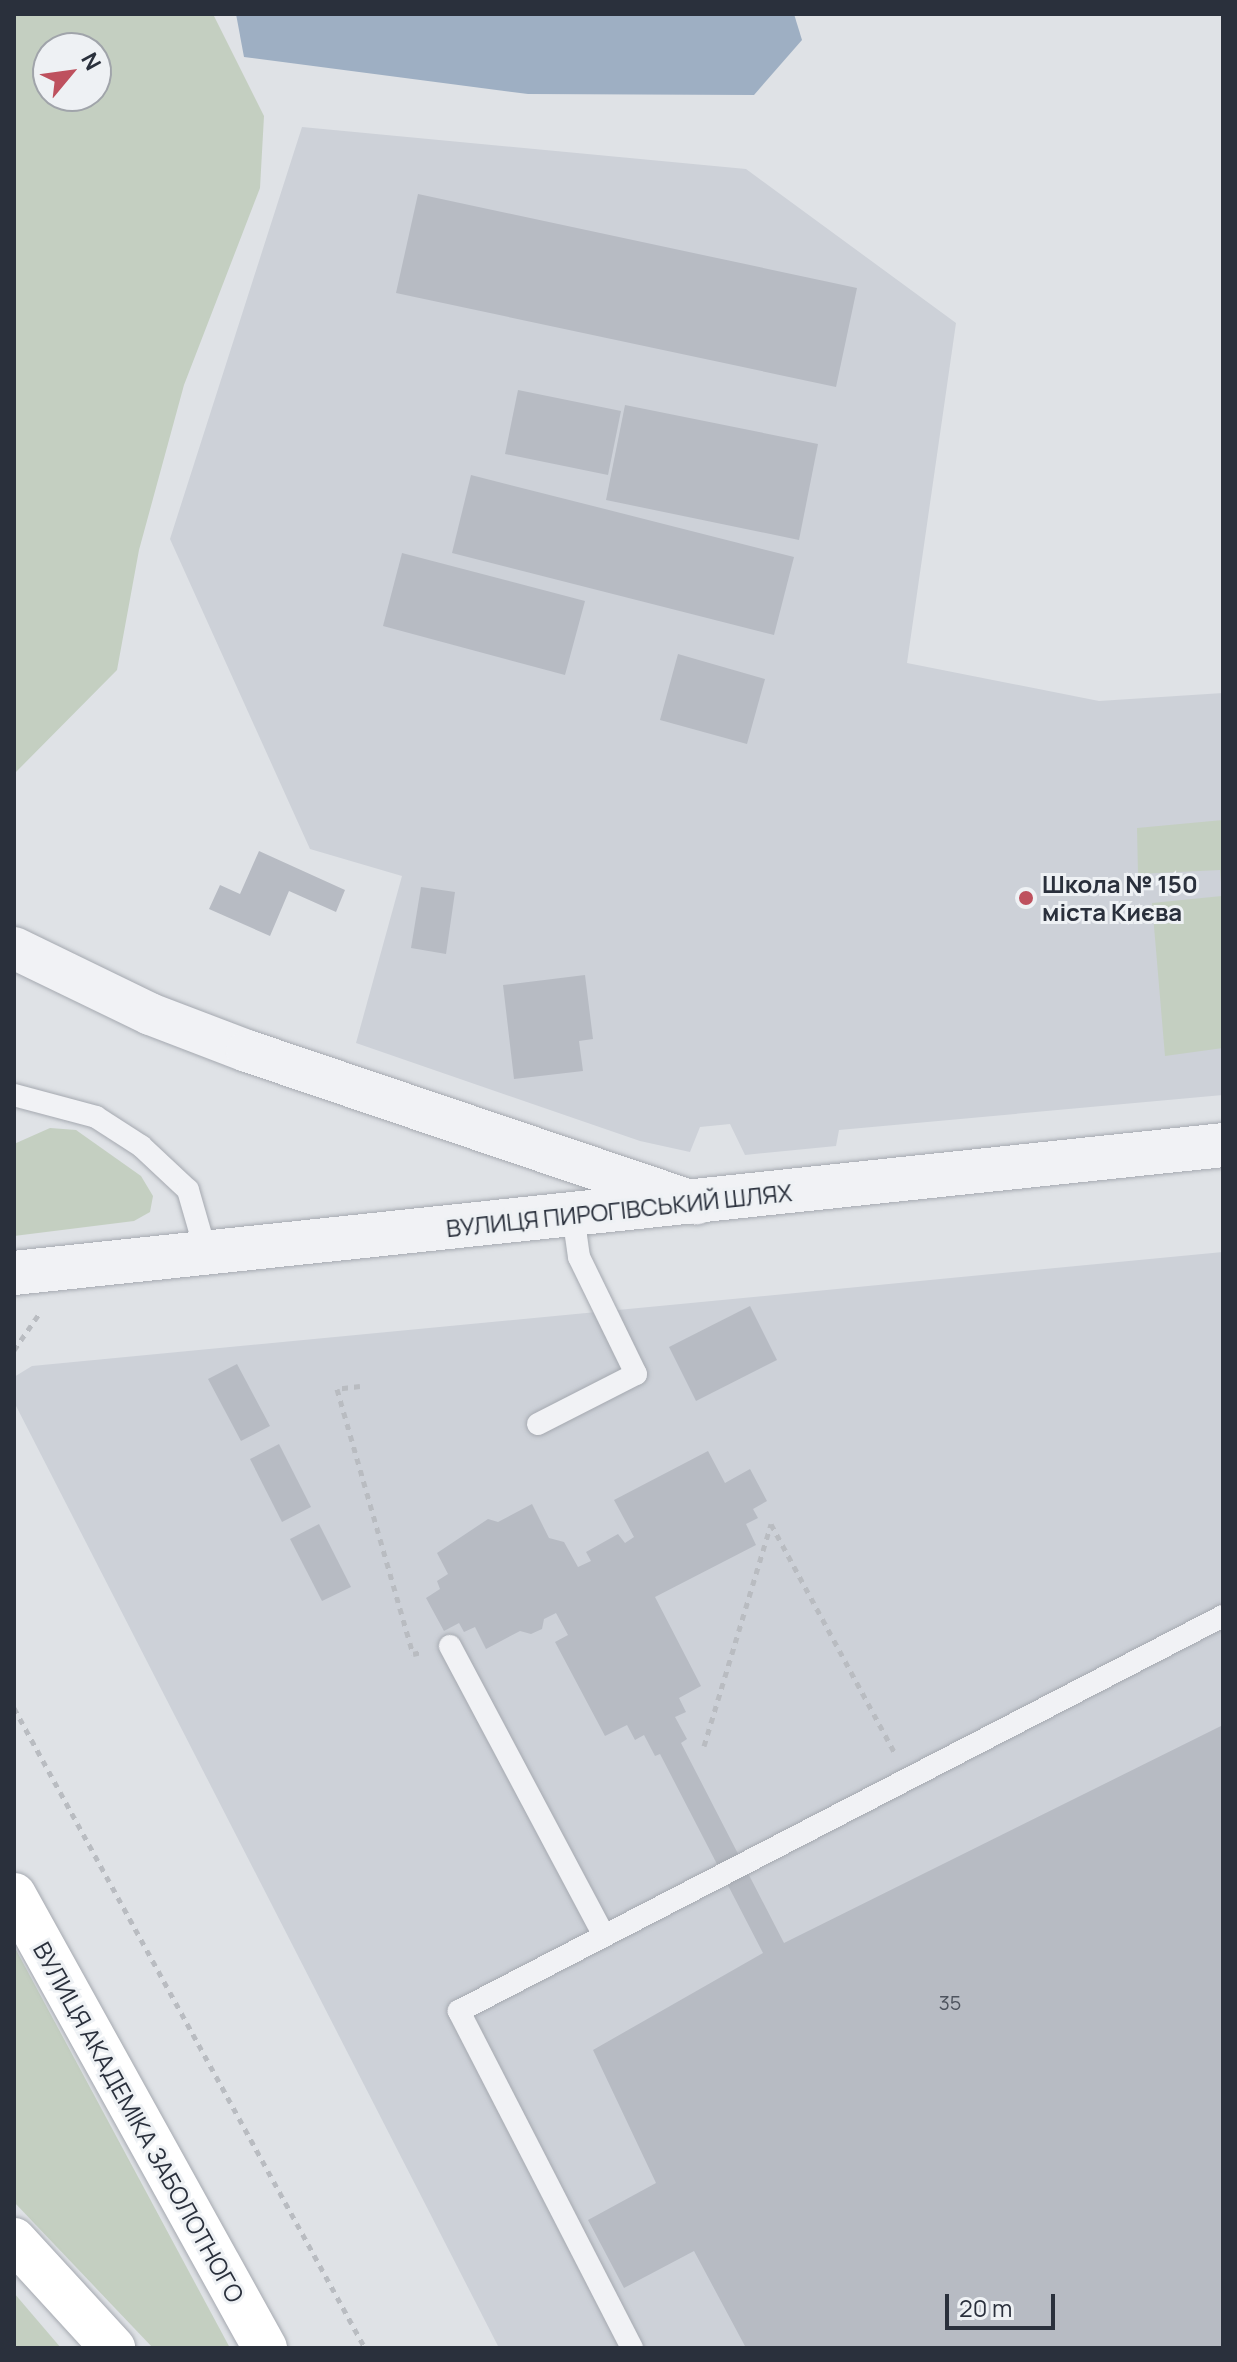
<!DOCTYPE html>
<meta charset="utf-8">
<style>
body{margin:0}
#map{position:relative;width:1237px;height:2362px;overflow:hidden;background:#dfe2e6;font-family:Manrope,sans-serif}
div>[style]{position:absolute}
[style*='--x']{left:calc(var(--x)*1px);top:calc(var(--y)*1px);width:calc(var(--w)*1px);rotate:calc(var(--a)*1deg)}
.built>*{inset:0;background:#cdd1d8}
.green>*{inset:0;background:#c4cfc1}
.water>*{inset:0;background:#9eafc3}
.building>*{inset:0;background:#b7bbc3}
.path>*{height:5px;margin-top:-2.5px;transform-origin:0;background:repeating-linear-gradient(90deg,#b9bcc1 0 6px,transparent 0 12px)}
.roads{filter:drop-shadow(0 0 2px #a5a9b0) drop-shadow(0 0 2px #a5a9b0)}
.service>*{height:22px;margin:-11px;padding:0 11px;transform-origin:11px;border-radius:11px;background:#f1f2f5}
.minor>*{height:42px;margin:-21px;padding:0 21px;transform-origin:21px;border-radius:21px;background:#f1f2f5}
.tertiary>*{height:44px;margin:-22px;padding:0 22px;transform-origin:22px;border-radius:22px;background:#f1f2f5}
.trunk>*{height:44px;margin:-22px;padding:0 22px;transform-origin:22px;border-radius:22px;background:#fff}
.dots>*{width:22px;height:22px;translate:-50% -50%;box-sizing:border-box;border:4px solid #eef1f4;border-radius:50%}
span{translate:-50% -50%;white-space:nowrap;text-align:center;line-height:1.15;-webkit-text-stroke:6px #eef1f4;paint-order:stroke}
.number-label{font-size:20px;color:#4d535e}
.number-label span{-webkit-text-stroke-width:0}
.poi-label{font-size:24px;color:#2a303c;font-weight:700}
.left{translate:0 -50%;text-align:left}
.street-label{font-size:24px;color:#2a303c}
.frame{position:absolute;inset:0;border:16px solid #2a303c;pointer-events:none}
.north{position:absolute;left:32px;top:32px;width:80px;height:80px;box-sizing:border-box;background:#eef1f4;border:2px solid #a0a4aa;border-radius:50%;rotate:61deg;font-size:22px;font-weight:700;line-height:32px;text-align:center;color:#2a303c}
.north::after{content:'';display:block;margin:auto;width:28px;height:36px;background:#be515e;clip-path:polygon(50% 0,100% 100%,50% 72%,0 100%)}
.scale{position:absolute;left:945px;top:2294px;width:110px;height:36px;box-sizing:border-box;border:4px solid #2a303c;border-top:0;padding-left:10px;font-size:24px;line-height:28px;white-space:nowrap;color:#2a303c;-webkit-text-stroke:6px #eef1f4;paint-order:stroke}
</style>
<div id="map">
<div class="built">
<div style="clip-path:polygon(302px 127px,746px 169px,956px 323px,907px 663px,1099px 701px,1223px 693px,1223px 1095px,839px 1130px,836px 1146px,745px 1155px,730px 1124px,700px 1127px,690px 1152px,640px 1141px,356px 1043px,402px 876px,310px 849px,170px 539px)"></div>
<div style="clip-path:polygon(1223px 1252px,1223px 2348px,499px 2348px,14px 1402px,14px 1377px,32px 1366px)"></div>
</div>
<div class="green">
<div style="clip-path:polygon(evenodd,14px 14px,213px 14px,264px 116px,260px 188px,184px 385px,139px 550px,117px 670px,14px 774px,14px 14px,48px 48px,96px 48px,96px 96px,48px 96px,48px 48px)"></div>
<div style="clip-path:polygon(1223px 820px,1223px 1048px,1165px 1056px,1152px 903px,1222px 896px,1220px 870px,1138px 874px,1137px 828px)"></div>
<div style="clip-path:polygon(50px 1128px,76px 1130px,141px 1176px,153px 1196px,150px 1212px,134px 1221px,14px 1236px,14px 1144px)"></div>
<div style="clip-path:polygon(14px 1946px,230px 2348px,153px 2348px,14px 2202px)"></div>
<div style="clip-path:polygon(14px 2293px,61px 2348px,14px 2348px)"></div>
</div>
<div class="water">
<div style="clip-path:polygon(236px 14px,794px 14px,802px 40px,754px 95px,528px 94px,244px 57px)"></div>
</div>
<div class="building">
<div style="clip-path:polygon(418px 194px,857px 288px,836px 387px,396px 293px)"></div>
<div style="clip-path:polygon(518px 390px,621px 411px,608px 475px,505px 454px)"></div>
<div style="clip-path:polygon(625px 405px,818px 444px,799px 540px,606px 500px)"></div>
<div style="clip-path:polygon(471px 475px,794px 557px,774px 635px,452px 553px)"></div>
<div style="clip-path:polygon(402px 553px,585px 601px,565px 675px,383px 626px)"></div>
<div style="clip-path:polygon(678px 654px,765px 679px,747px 744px,660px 720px)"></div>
<div style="clip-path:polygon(259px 851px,345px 890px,336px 912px,289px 891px,270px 936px,209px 909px,220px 885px,240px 894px)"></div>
<div style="clip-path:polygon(421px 887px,455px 892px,446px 954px,411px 948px)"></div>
<div style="clip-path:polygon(585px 975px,593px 1039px,579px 1041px,583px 1071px,514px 1079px,503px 985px)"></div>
<div style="clip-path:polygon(750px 1306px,777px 1360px,696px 1401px,669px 1347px)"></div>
<div style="clip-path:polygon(237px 1364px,270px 1426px,241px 1441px,208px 1379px)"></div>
<div style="clip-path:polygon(279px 1444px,311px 1507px,282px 1522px,250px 1459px)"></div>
<div style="clip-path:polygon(708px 1451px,725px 1483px,750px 1469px,767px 1501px,753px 1509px,758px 1518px,746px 1524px,756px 1545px,655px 1597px,701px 1686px,679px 1698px,686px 1712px,675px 1717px,687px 1739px,681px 1743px,784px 1943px,1223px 1725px,1223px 2348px,746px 2348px,694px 2251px,624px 2288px,588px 2220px,656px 2183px,593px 2050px,763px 1953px,660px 1754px,655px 1756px,644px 1735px,635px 1740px,627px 1725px,605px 1736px,555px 1642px,568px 1635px,556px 1613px,544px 1619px,542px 1629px,531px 1634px,520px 1631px,486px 1649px,475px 1627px,464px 1632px,459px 1623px,444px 1631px,426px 1598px,440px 1589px,437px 1581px,448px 1574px,437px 1553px,488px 1519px,498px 1522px,532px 1504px,549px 1538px,564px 1542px,578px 1567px,591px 1561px,586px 1552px,618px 1534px,625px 1543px,634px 1537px,614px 1500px)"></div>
<div style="clip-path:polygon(319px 1524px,351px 1587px,322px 1601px,290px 1539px)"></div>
</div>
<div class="path">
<div style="--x:14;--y:1350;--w:47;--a:-55.3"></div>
<div style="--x:360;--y:1386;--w:23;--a:173"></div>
<div style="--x:337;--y:1389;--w:276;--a:74"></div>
<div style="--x:413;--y:1654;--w:9;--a:-13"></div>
<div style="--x:14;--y:1708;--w:730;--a:61.26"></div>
<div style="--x:704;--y:1746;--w:232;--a:-73.2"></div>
<div style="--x:771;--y:1524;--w:260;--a:61.6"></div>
</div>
<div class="roads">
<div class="service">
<div style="--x:14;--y:1095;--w:85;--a:15"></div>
<div style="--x:96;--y:1117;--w:54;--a:32.8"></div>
<div style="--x:141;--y:1146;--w:64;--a:43.1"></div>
<div style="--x:188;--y:1190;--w:61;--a:73.9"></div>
<div style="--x:538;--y:1424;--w:110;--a:-27"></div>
<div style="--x:636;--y:1374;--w:130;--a:-116"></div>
<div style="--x:579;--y:1257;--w:42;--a:-98.1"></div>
<div style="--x:450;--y:1646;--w:328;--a:62"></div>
<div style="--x:632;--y:2348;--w:379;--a:-117.2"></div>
<div style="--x:459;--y:2011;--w:860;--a:-27.34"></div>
</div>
<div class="minor">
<div style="--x:14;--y:948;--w:151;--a:25.9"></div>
<div style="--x:150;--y:1014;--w:104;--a:20.9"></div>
<div style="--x:247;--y:1051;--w:475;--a:18.7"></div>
</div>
<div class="tertiary">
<div style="--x:14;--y:1273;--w:1216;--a:-6.04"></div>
</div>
<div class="trunk">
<div style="--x:14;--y:1895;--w:518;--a:61.01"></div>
<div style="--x:14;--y:2240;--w:147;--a:47.5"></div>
</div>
</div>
<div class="dots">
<div style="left:1026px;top:898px;background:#be515e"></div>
</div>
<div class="number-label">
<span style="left:950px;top:2002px">35</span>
</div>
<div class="poi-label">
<span class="left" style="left:1042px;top:898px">Школа № 150<br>міста Києва</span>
</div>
<div class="street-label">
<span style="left:619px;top:1210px;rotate:-6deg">ВУЛИЦЯ ПИРОГІВСЬКИЙ ШЛЯХ</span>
<span style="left:139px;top:2122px;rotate:61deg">ВУЛИЦЯ АКАДЕМІКА ЗАБОЛОТНОГО</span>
</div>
<div class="frame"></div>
<div class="north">N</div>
<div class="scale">20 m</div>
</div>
